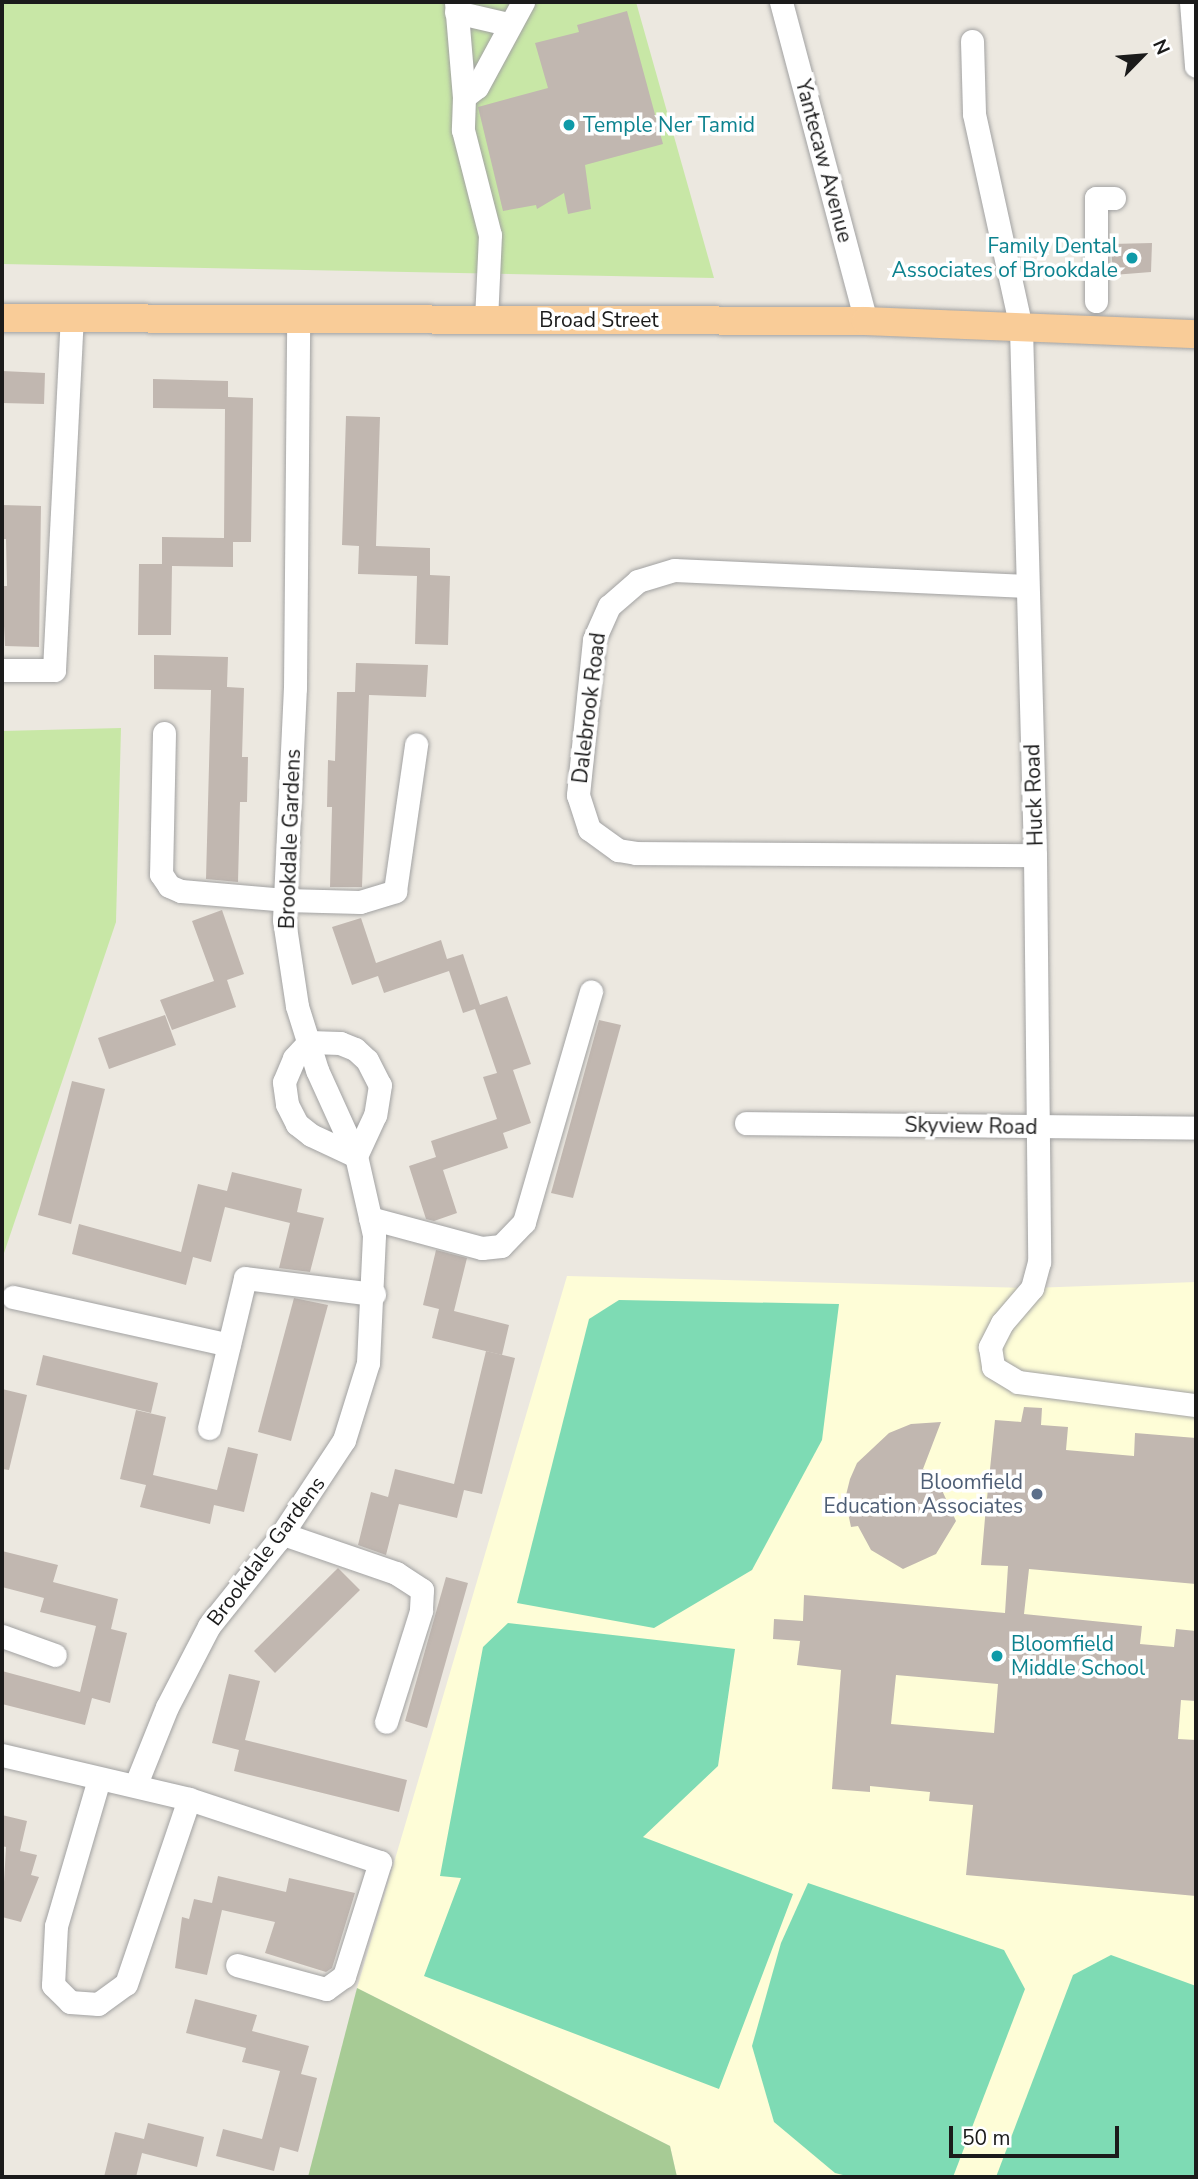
<!DOCTYPE html>
<style>
body{margin:0}
#map{position:relative;width:1198px;height:2179px;overflow:hidden;background:#ece8e0;font-family:"Nunito Sans",sans-serif}
div>[style]{position:absolute}
[style*='--x']{left:calc(var(--x)*1px);top:calc(var(--y)*1px);width:calc(var(--w)*1px);rotate:calc(var(--a)*1deg)}
.education>*{inset:0;background:#fefdd7}
.grass>*{inset:0;background:#c8e7a6}
.forest>*{inset:0;background:#a7cb95}
.pitch>*{inset:0;background:#7edbb4}
.building>*{inset:0;background:#c1b7b0}
.roads{filter:drop-shadow(0 0 2px #a2a2a2) drop-shadow(0 0 2px #a2a2a2)}
.minor>*{height:23px;margin:-11.5px;padding:0 11.5px;transform-origin:11.5px;border-radius:11.5px;background:#fff}
.major>*{height:28px;margin:-14px;padding:0 14px;transform-origin:14px;border-radius:14px;background:#f9cc98}
.dots>*{width:19px;height:19px;translate:-50% -50%;box-sizing:border-box;border:4px solid #fff;border-radius:50%}
span{translate:-50% -50%;white-space:nowrap;text-align:center;line-height:1.15;-webkit-text-stroke:7px #fff;paint-order:stroke}
.culture-label{font-size:21px;color:#0d838f}
.left{translate:0 -50%;text-align:left}
.right{translate:-100% -50%;text-align:right}
.street-label{font-size:21px;color:#1b1b1b}
.service-label{font-size:21px;color:#4e5e75}
.frame{position:absolute;inset:0;border:4px solid #1b1b1b;pointer-events:none}
.north{position:absolute;left:1107px;top:21px;width:70px;height:70px;-webkit-text-stroke:5px #fff;paint-order:stroke;rotate:65deg;font-size:19px;font-weight:700;line-height:28px;text-align:center;color:#1b1b1b}
.north::after{content:'';display:block;margin:auto;width:24px;height:32px;background:#1b1b1b;clip-path:polygon(50% 0,100% 100%,50% 72%,0 100%)}
.scale{position:absolute;left:949px;top:2126px;width:170px;height:32px;box-sizing:border-box;border:4px solid #1b1b1b;border-top:0;padding-left:9px;font-size:21px;line-height:24px;white-space:nowrap;color:#1b1b1b;-webkit-text-stroke:5px #fff;paint-order:stroke}
</style>
<div id="map">
<div class="education">
<div style="clip-path:polygon(567px 1276px,1032px 1288px,1196px 1282px,1196px 2177px,677px 2177px,670px 2146px,357px 1988px)"></div>
</div>
<div class="grass">
<div style="clip-path:polygon(2px 2px,636px 2px,714px 278px,2px 264px)"></div>
<div style="clip-path:polygon(121px 728px,116px 922px,2px 1259px,2px 731px)"></div>
</div>
<div class="forest">
<div style="clip-path:polygon(357px 1988px,670px 2146px,677px 2177px,308px 2177px)"></div>
</div>
<div class="pitch">
<div style="clip-path:polygon(619px 1300px,839px 1304px,822px 1440px,752px 1570px,654px 1628px,517px 1603px,589px 1319px)"></div>
<div style="clip-path:polygon(508px 1623px,735px 1649px,718px 1766px,643px 1837px,793px 1894px,719px 2089px,424px 1976px,461px 1878px,440px 1876px,483px 1647px)"></div>
<div style="clip-path:polygon(808px 1883px,1004px 1950px,1025px 1989px,953px 2177px,851px 2177px,835px 2173px,774px 2122px,752px 2046px,781px 1943px)"></div>
<div style="clip-path:polygon(1111px 1955px,1196px 1986px,1196px 2177px,996px 2177px,1073px 1975px)"></div>
</div>
<div class="building">
<div style="clip-path:polygon(627px 11px,663px 144px,585px 165px,591px 209px,568px 214px,564px 193px,537px 209px,536px 205px,503px 211px,478px 107px,548px 88px,535px 43px,579px 32px,577px 25px)"></div>
<div style="clip-path:polygon(1152px 243px,1151px 272px,1113px 275px,1111px 244px)"></div>
<div style="clip-path:polygon(2px 371px,45px 373px,44px 404px,2px 403px)"></div>
<div style="clip-path:polygon(153px 379px,228px 381px,228px 397px,253px 398px,251px 542px,233px 542px,233px 567px,172px 566px,171px 635px,138px 635px,139px 564px,162px 564px,162px 537px,224px 538px,225px 409px,153px 408px)"></div>
<div style="clip-path:polygon(346px 416px,380px 417px,376px 546px,430px 548px,430px 575px,450px 576px,448px 645px,415px 644px,417px 576px,358px 574px,359px 546px,342px 545px)"></div>
<div style="clip-path:polygon(2px 505px,41px 506px,39px 647px,5px 646px,2px 586px,7px 586px,6px 539px,2px 539px)"></div>
<div style="clip-path:polygon(154px 655px,228px 657px,227px 687px,244px 688px,242px 757px,248px 757px,247px 802px,240px 802px,238px 882px,206px 879px,211px 690px,154px 689px)"></div>
<div style="clip-path:polygon(356px 663px,428px 665px,426px 697px,369px 695px,362px 887px,330px 887px,332px 807px,327px 807px,328px 760px,335px 761px,337px 692px,355px 692px)"></div>
<div style="clip-path:polygon(222px 910px,244px 974px,227px 980px,236px 1007px,172px 1030px,160px 1000px,214px 981px,192px 921px)"></div>
<div style="clip-path:polygon(361px 918px,376px 963px,441px 940px,447px 959px,463px 954px,480px 1005px,507px 996px,531px 1064px,513px 1070px,531px 1123px,503px 1133px,508px 1148px,443px 1170px,457px 1213px,434px 1221px,426px 1219px,409px 1166px,436px 1157px,431px 1141px,497px 1119px,483px 1077px,497px 1073px,475px 1009px,463px 1013px,449px 971px,384px 993px,378px 976px,352px 985px,332px 927px)"></div>
<div style="clip-path:polygon(165px 1015px,176px 1045px,109px 1069px,98px 1038px)"></div>
<div style="clip-path:polygon(599px 1020px,621px 1025px,573px 1198px,551px 1193px)"></div>
<div style="clip-path:polygon(72px 1081px,105px 1089px,71px 1224px,38px 1215px)"></div>
<div style="clip-path:polygon(232px 1172px,302px 1189px,297px 1212px,324px 1218px,310px 1272px,279px 1268px,290px 1223px,225px 1207px,211px 1262px,193px 1257px,186px 1285px,72px 1254px,79px 1224px,181px 1252px,198px 1184px,227px 1191px)"></div>
<div style="clip-path:polygon(436px 1250px,467px 1258px,454px 1311px,509px 1325px,502px 1355px,432px 1338px,439px 1309px,423px 1305px)"></div>
<div style="clip-path:polygon(294px 1298px,328px 1305px,291px 1441px,258px 1432px)"></div>
<div style="clip-path:polygon(486px 1351px,515px 1358px,482px 1494px,464px 1490px,457px 1518px,399px 1504px,386px 1555px,358px 1545px,371px 1492px,388px 1497px,395px 1469px,454px 1484px)"></div>
<div style="clip-path:polygon(43px 1355px,158px 1383px,151px 1413px,36px 1385px)"></div>
<div style="clip-path:polygon(2px 1389px,27px 1395px,9px 1470px,2px 1469px)"></div>
<div style="clip-path:polygon(evenodd,1024px 1407px,1042px 1408px,1041px 1425px,1068px 1427px,1066px 1450px,1134px 1456px,1135px 1433px,1196px 1438px,1196px 1584px,1029px 1569px,1024px 1614px,1142px 1626px,1140px 1644px,1174px 1647px,1176px 1629px,1196px 1631px,1196px 1701px,1181px 1700px,1178px 1739px,1196px 1740px,1196px 1896px,966px 1875px,973px 1805px,929px 1801px,930px 1792px,870px 1786px,870px 1792px,832px 1789px,841px 1670px,797px 1665px,800px 1641px,773px 1639px,774px 1619px,803px 1621px,804px 1595px,1005px 1613px,1008px 1566px,981px 1565px,985px 1518px,995px 1420px,1021px 1422px,1024px 1407px,896px 1675px,998px 1684px,994px 1733px,891px 1724px,896px 1675px)"></div>
<div style="clip-path:polygon(136px 1410px,166px 1417px,153px 1475px,217px 1490px,228px 1447px,258px 1454px,244px 1512px,214px 1505px,210px 1524px,140px 1507px,146px 1485px,120px 1479px)"></div>
<div style="clip-path:polygon(941px 1422px,923px 1469px,935px 1475px,956px 1521px,936px 1554px,903px 1569px,871px 1550px,858px 1526px,851px 1527px,845px 1499px,850px 1479px,857px 1463px,889px 1433px,911px 1424px)"></div>
<div style="clip-path:polygon(2px 1551px,58px 1565px,53px 1582px,118px 1599px,111px 1629px,127px 1633px,110px 1703px,92px 1698px,85px 1725px,2px 1704px,2px 1671px,80px 1692px,96px 1626px,40px 1612px,44px 1598px,2px 1587px)"></div>
<div style="clip-path:polygon(338px 1568px,360px 1590px,275px 1673px,254px 1651px)"></div>
<div style="clip-path:polygon(446px 1577px,468px 1583px,427px 1728px,405px 1721px)"></div>
<div style="clip-path:polygon(229px 1674px,260px 1681px,245px 1740px,407px 1780px,399px 1812px,234px 1771px,239px 1750px,212px 1743px)"></div>
<div style="clip-path:polygon(2px 1815px,27px 1821px,20px 1851px,37px 1855px,31px 1875px,39px 1877px,21px 1922px,2px 1917px,6px 1847px,2px 1846px)"></div>
<div style="clip-path:polygon(218px 1876px,286px 1892px,289px 1878px,355px 1893px,332px 1968px,326px 1972px,265px 1953px,275px 1922px,222px 1910px,207px 1975px,175px 1968px,182px 1917px,189px 1919px,194px 1899px,212px 1903px)"></div>
<div style="clip-path:polygon(195px 1999px,257px 2015px,252px 2031px,309px 2046px,301px 2074px,317px 2078px,298px 2152px,280px 2147px,274px 2171px,216px 2156px,223px 2129px,262px 2139px,280px 2071px,242px 2062px,246px 2048px,186px 2033px)"></div>
<div style="clip-path:polygon(148px 2123px,204px 2137px,197px 2167px,142px 2153px,136px 2177px,104px 2177px,115px 2132px,144px 2139px)"></div>
</div>
<div class="roads">
<div class="minor">
<div style="--x:456;--y:2;--w:95;--a:85.2"></div>
<div style="--x:464;--y:97;--w:16;--a:-38"></div>
<div style="--x:477;--y:87;--w:97;--a:-61.6"></div>
<div style="--x:781;--y:2;--w:330;--a:75.1"></div>
<div style="--x:1191;--y:2;--w:64;--a:85.5"></div>
<div style="--x:456;--y:12;--w:53;--a:13"></div>
<div style="--x:972;--y:41;--w:73;--a:88.4"></div>
<div style="--x:974;--y:114;--w:219;--a:77.6"></div>
<div style="--x:1021;--y:328;--w:527;--a:88.48"></div>
<div style="--x:1035;--y:855;--w:407;--a:89.4"></div>
<div style="--x:1039;--y:1262;--w:27;--a:105"></div>
<div style="--x:1032;--y:1288;--w:46;--a:130.6"></div>
<div style="--x:1002;--y:1323;--w:27;--a:117"></div>
<div style="--x:990;--y:1347;--w:20;--a:81"></div>
<div style="--x:993;--y:1367;--w:29;--a:31"></div>
<div style="--x:1018;--y:1382;--w:179;--a:7.4"></div>
<div style="--x:464;--y:97;--w:33;--a:92"></div>
<div style="--x:463;--y:130;--w:108;--a:75.6"></div>
<div style="--x:490;--y:235;--w:84;--a:92.7"></div>
<div style="--x:1096;--y:301;--w:103;--a:-90"></div>
<div style="--x:1096;--y:198;--w:18;--a:0"></div>
<div style="--x:1027;--y:586;--w:353;--a:-177.4"></div>
<div style="--x:674;--y:570;--w:38;--a:163"></div>
<div style="--x:638;--y:581;--w:38;--a:139"></div>
<div style="--x:609;--y:606;--w:37;--a:114"></div>
<div style="--x:594;--y:640;--w:156;--a:95.9"></div>
<div style="--x:578;--y:795;--w:36;--a:72"></div>
<div style="--x:589;--y:829;--w:36;--a:36"></div>
<div style="--x:618;--y:850;--w:18;--a:9"></div>
<div style="--x:636;--y:853;--w:399;--a:0.3"></div>
<div style="--x:2;--y:670;--w:52;--a:0"></div>
<div style="--x:54;--y:670;--w:352;--a:-87.1"></div>
<div style="--x:164;--y:733;--w:141;--a:91.2"></div>
<div style="--x:161;--y:874;--w:14;--a:56"></div>
<div style="--x:169;--y:886;--w:13;--a:23"></div>
<div style="--x:181;--y:891;--w:104;--a:4.9"></div>
<div style="--x:285;--y:900;--w:75;--a:1.5"></div>
<div style="--x:360;--y:902;--w:37;--a:-17"></div>
<div style="--x:395;--y:891;--w:148;--a:-81.8"></div>
<div style="--x:309;--y:1042;--w:31;--a:2"></div>
<div style="--x:340;--y:1043;--w:16;--a:22"></div>
<div style="--x:355;--y:1049;--w:16;--a:43"></div>
<div style="--x:367;--y:1060;--w:28;--a:63"></div>
<div style="--x:380;--y:1085;--w:30;--a:99"></div>
<div style="--x:375;--y:1115;--w:45;--a:114.9"></div>
<div style="--x:356;--y:1156;--w:50;--a:-155"></div>
<div style="--x:311;--y:1135;--w:18;--a:-142"></div>
<div style="--x:297;--y:1124;--w:22;--a:-117"></div>
<div style="--x:287;--y:1104;--w:22;--a:-98"></div>
<div style="--x:284;--y:1082;--w:26;--a:-67"></div>
<div style="--x:294;--y:1058;--w:22;--a:-47"></div>
<div style="--x:746;--y:1123;--w:450;--a:0.6"></div>
<div style="--x:370;--y:1218;--w:116;--a:15"></div>
<div style="--x:482;--y:1248;--w:19;--a:-6"></div>
<div style="--x:501;--y:1246;--w:33;--a:-46"></div>
<div style="--x:524;--y:1222;--w:240;--a:-73.8"></div>
<div style="--x:13;--y:1297;--w:221;--a:12.5"></div>
<div style="--x:209;--y:1428;--w:154;--a:-76.5"></div>
<div style="--x:245;--y:1278;--w:130;--a:7.1"></div>
<div style="--x:283;--y:1534;--w:120;--a:19"></div>
<div style="--x:396;--y:1573;--w:31;--a:33"></div>
<div style="--x:422;--y:1590;--w:21;--a:93"></div>
<div style="--x:421;--y:1611;--w:116;--a:107.5"></div>
<div style="--x:2;--y:1636;--w:56;--a:19.7"></div>
<div style="--x:2;--y:1755;--w:192;--a:13.2"></div>
<div style="--x:189;--y:1799;--w:201;--a:18.3"></div>
<div style="--x:380;--y:1862;--w:120;--a:107.5"></div>
<div style="--x:344;--y:1976;--w:22;--a:144"></div>
<div style="--x:326;--y:1989;--w:92;--a:-164.9"></div>
<div style="--x:99;--y:1779;--w:153;--a:106.3"></div>
<div style="--x:56;--y:1926;--w:59;--a:92.9"></div>
<div style="--x:53;--y:1985;--w:24;--a:45"></div>
<div style="--x:70;--y:2002;--w:28;--a:4"></div>
<div style="--x:98;--y:2004;--w:34;--a:-36"></div>
<div style="--x:126;--y:1984;--w:195;--a:-71.2"></div>
<div style="--x:136;--y:1784;--w:83;--a:-68.1"></div>
<div style="--x:167;--y:1707;--w:91;--a:-62.6"></div>
<div style="--x:209;--y:1626;--w:110;--a:-51.3"></div>
<div style="--x:278;--y:1540;--w:120;--a:-56.6"></div>
<div style="--x:344;--y:1440;--w:81;--a:-72.7"></div>
<div style="--x:368;--y:1363;--w:128;--a:-87.3"></div>
<div style="--x:374;--y:1235;--w:81;--a:-102.8"></div>
<div style="--x:356;--y:1156;--w:94;--a:-114.4"></div>
<div style="--x:317;--y:1070;--w:67;--a:-107.4"></div>
<div style="--x:297;--y:1006;--w:87;--a:-98.6"></div>
<div style="--x:284;--y:920;--w:232;--a:-87.3"></div>
<div style="--x:295;--y:688;--w:370;--a:-89.5"></div>
</div>
<div class="major">
<div style="--x:2;--y:318;--w:864;--a:0.2"></div>
<div style="--x:866;--y:321;--w:330;--a:2.3"></div>
</div>
</div>
<div class="dots">
<div style="left:569px;top:125px;background:#0f9aa8"></div>
<div style="left:1132px;top:258px;background:#0f9aa8"></div>
<div style="left:1037px;top:1494px;background:#5c6f8a"></div>
<div style="left:997px;top:1656px;background:#0f9aa8"></div>
</div>
<div class="culture-label">
<span class="left" style="left:583px;top:125px">Temple Ner Tamid</span>
<span class="right" style="left:1118px;top:258px">Family Dental<br>Associates of Brookdale</span>
<span class="left" style="left:1011px;top:1656px">Bloomfield<br>Middle School</span>
</div>
<div class="street-label">
<span style="left:824px;top:161px;rotate:75deg">Yantecaw Avenue</span>
<span style="left:599px;top:320px">Broad Street</span>
<span style="left:589px;top:708px;rotate:-83deg">Dalebrook Road</span>
<span style="left:1034px;top:795px;rotate:-92deg">Huck Road</span>
<span style="left:290px;top:839px;rotate:-88deg">Brookdale Gardens</span>
<span style="left:971px;top:1126px;rotate:1deg">Skyview Road</span>
<span style="left:266px;top:1551px;rotate:-53deg">Brookdale Gardens</span>
</div>
<div class="service-label">
<span class="right" style="left:1023px;top:1494px">Bloomfield<br>Education Associates</span>
</div>
<div class="frame"></div>
<div class="north">N</div>
<div class="scale">50 m</div>
</div>
